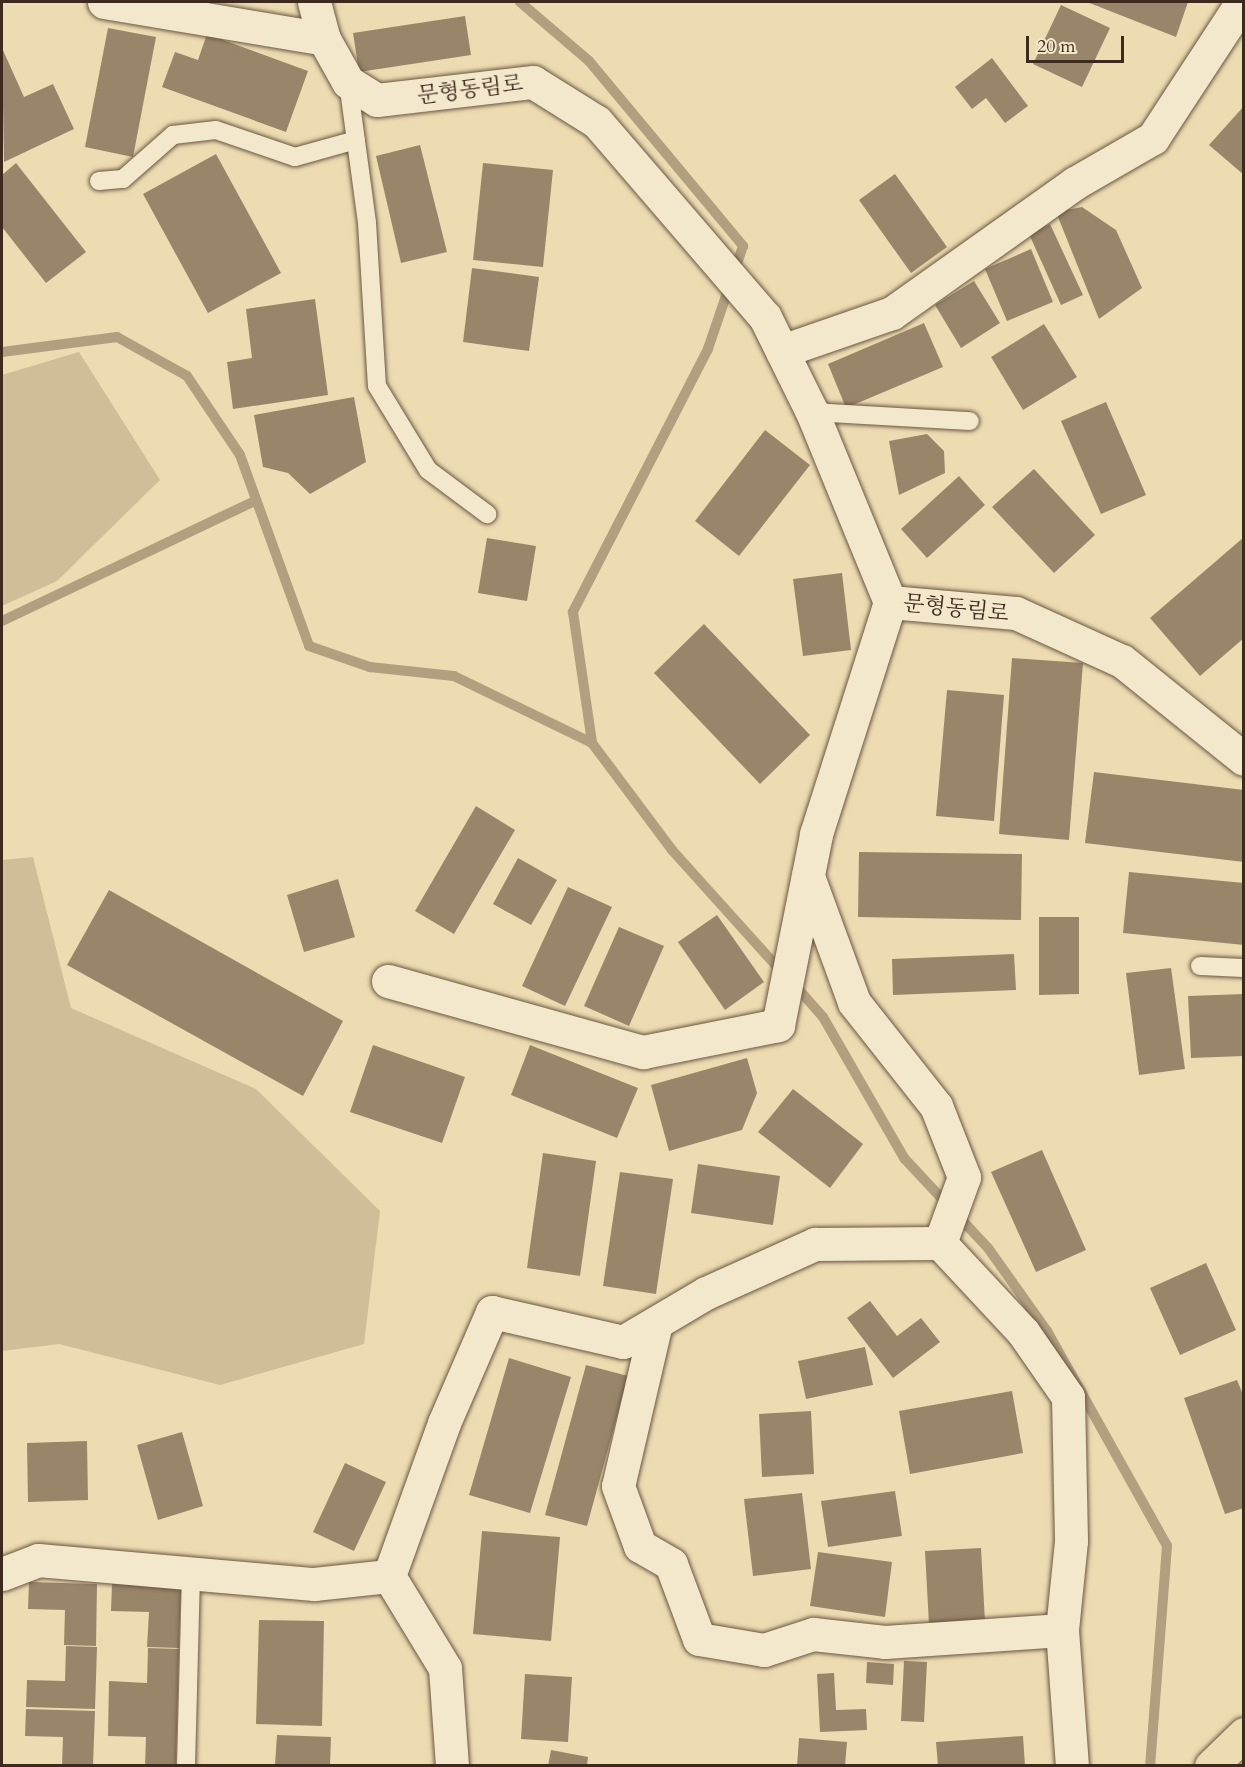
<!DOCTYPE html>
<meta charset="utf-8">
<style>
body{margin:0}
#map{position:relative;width:1245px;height:1767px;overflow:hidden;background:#eddcb1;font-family:Cardo,"Noto Serif KR",serif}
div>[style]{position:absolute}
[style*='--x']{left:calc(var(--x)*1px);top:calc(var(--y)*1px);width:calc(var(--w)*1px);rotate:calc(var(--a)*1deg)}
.green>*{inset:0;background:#cfbe98}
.stream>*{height:10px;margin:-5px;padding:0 5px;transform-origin:5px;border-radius:5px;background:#b29f7f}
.building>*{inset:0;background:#99866a}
.roads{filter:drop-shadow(0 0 2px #6a5643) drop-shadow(0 0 2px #6a5643)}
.service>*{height:18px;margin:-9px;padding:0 9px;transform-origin:9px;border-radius:9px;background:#f3e8cc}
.minor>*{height:33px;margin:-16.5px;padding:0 16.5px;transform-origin:16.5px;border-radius:16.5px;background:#f3e8cc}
.tertiary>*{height:33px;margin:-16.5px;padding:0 16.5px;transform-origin:16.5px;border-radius:16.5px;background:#f3e8cc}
.trunk>*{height:33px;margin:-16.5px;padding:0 16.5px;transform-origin:16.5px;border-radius:16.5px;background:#eddcb1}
span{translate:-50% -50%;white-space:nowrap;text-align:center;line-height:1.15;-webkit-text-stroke:4.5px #f3e8cc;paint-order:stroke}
.street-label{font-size:22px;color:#3e291e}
.frame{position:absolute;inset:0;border:3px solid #3e291e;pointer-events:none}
.scale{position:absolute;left:1026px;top:36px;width:98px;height:27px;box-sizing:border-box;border:3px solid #3e291e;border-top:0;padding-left:8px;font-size:18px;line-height:21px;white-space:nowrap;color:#3e291e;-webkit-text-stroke:4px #f3e8cc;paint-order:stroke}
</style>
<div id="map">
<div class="green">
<div style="clip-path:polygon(79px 352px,160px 480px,57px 581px,2px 606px,2px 375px)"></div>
<div style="clip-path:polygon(33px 857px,71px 1008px,256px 1089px,380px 1211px,364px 1344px,220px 1385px,59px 1344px,2px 1351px,2px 860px)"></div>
</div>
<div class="stream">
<div style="--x:520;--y:2;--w:91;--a:40.5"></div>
<div style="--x:589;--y:61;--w:241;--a:50.2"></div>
<div style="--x:743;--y:246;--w:109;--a:108.8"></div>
<div style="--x:708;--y:349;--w:296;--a:117.2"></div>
<div style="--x:573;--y:612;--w:132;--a:81.7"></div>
<div style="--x:592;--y:743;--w:134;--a:53.2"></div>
<div style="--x:672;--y:850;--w:164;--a:48"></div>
<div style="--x:2;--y:352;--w:116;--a:-7.4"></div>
<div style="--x:117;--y:337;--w:80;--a:29.1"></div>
<div style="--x:187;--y:376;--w:95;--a:56.1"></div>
<div style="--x:240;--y:455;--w:203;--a:70.1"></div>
<div style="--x:309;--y:646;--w:65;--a:19"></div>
<div style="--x:370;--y:667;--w:84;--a:6.1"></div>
<div style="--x:454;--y:676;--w:153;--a:25.9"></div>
<div style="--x:2;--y:621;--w:280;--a:-25.4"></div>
<div style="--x:793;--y:983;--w:45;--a:48.6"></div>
<div style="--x:823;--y:1017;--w:163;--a:60.1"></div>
<div style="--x:904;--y:1158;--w:123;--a:47"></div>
<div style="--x:988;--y:1248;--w:102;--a:54.6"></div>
<div style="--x:1047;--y:1331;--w:246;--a:60.8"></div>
<div style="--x:1167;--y:1546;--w:221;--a:94.4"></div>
</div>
<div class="building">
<div style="clip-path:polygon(1087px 2px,1188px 2px,1176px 37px)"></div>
<div style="clip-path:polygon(1061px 5px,1110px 28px,1082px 87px,1033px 64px)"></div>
<div style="clip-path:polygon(465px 16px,471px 55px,359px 72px,353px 33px)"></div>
<div style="clip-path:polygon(108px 28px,156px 37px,133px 157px,85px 147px)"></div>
<div style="clip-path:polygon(207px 34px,308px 71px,286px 132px,162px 87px,175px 52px,198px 60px)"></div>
<div style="clip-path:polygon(2px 48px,24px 97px,53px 84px,74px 129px,4px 162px)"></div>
<div style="clip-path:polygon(992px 58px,1028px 106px,1005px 123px,986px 98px,972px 109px,955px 87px)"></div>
<div style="clip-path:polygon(1244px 106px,1244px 175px,1209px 145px)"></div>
<div style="clip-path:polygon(420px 145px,447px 252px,401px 263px,376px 156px)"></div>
<div style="clip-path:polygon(216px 154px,281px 273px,208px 313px,143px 194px)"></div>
<div style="clip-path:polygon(16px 163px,86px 252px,46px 283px,2px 227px,2px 175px)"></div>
<div style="clip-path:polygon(483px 163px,553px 170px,543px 267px,473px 260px)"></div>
<div style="clip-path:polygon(895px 174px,947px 247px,911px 273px,859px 200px)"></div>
<div style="clip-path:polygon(1082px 207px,1116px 230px,1142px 288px,1099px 319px,1056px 212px)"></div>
<div style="clip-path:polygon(1050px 224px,1083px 295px,1061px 305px,1029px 234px)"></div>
<div style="clip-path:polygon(1031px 249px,1053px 302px,1007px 321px,985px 269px)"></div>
<div style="clip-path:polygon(472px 268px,539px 277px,529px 351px,463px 342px)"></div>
<div style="clip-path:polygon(974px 281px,1000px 323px,961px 348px,935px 305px)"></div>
<div style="clip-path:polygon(315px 299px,328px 395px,233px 409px,227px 362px,252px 358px,246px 309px)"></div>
<div style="clip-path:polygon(924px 323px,943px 367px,846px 408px,828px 364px)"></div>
<div style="clip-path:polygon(1044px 324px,1077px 377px,1023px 410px,991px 357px)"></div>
<div style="clip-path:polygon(354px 397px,366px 462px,310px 494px,288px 473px,263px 467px,254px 415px)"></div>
<div style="clip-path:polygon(1106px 402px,1146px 495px,1101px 514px,1061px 421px)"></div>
<div style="clip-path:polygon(765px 430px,810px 465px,739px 556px,695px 521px)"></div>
<div style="clip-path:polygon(927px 434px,944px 451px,945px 473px,899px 495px,889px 441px)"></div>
<div style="clip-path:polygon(1034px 469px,1095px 535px,1054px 573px,992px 507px)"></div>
<div style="clip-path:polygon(959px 476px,985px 505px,927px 558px,901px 529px)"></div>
<div style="clip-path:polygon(1244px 537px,1244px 638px,1200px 676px,1150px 618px)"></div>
<div style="clip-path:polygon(487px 538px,536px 546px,527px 601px,478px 593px)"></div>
<div style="clip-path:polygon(842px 573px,851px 650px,803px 656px,793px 579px)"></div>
<div style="clip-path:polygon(704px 624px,810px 735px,760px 784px,654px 673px)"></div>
<div style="clip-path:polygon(1012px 658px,1083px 663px,1069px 840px,999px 834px)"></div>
<div style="clip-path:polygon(947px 690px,1004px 695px,994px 821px,936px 816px)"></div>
<div style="clip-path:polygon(1094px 772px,1244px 790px,1244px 862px,1085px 843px)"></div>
<div style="clip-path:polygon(476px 806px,515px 830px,454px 934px,415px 911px)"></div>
<div style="clip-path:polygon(859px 852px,1022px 854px,1021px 920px,858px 917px)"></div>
<div style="clip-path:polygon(518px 858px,557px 880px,531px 925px,493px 904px)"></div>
<div style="clip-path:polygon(1129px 872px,1244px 883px,1244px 945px,1123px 933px)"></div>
<div style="clip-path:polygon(338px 879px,355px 937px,304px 952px,287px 895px)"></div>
<div style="clip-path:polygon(568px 887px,612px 907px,565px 1006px,522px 986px)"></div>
<div style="clip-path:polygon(109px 890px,343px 1021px,303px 1096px,67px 965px)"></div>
<div style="clip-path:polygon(717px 915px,764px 982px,725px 1010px,678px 942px)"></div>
<div style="clip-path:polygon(1039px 917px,1079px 917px,1079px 994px,1039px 995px)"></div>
<div style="clip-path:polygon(619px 927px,664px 946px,629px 1026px,584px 1006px)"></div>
<div style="clip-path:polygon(1014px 954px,1016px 990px,893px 995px,892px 959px)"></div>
<div style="clip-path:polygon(1171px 968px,1185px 1069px,1139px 1075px,1126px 973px)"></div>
<div style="clip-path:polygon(1244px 994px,1244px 1056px,1191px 1058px,1188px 996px)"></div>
<div style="clip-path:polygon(373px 1045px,465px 1077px,442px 1143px,350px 1112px)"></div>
<div style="clip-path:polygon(530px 1045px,638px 1088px,617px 1138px,511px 1095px)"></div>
<div style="clip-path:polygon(747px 1058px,757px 1093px,742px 1130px,669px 1151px,651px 1085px)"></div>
<div style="clip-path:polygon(793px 1089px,863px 1144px,830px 1188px,758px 1132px)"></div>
<div style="clip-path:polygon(1042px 1150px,1086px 1250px,1036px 1272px,991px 1172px)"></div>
<div style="clip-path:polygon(543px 1153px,596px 1161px,580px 1276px,527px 1268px)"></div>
<div style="clip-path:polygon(698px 1164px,780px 1176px,773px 1225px,691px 1213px)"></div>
<div style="clip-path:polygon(620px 1172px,673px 1179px,656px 1294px,603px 1286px)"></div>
<div style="clip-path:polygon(1206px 1263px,1236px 1330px,1180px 1355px,1150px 1288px)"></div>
<div style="clip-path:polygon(870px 1301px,897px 1336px,921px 1318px,940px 1342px,893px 1378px,847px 1318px)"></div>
<div style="clip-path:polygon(865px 1347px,873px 1385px,806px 1399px,798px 1361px)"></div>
<div style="clip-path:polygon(509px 1358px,571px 1377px,530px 1513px,469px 1495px)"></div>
<div style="clip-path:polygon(586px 1365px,628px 1376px,587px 1526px,545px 1515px)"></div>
<div style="clip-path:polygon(1237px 1380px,1244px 1397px,1244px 1508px,1225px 1514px,1184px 1398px)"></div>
<div style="clip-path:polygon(1012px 1391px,1023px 1453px,910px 1474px,899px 1411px)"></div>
<div style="clip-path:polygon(811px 1411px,814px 1474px,762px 1477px,759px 1414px)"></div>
<div style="clip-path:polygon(182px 1432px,203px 1506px,158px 1520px,137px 1445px)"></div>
<div style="clip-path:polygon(87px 1441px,88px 1500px,28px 1502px,27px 1443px)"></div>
<div style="clip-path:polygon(345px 1463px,386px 1482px,354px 1551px,313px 1532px)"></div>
<div style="clip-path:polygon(895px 1491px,902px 1536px,828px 1547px,821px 1501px)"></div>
<div style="clip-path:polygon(802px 1493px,811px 1569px,753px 1576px,744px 1499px)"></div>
<div style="clip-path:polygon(482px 1531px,560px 1537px,551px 1641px,473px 1634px)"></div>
<div style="clip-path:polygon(981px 1548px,985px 1622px,929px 1625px,925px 1551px)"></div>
<div style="clip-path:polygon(818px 1552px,892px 1562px,885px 1617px,810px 1606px)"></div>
<div style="clip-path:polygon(29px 1582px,97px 1584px,96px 1646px,64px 1645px,65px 1610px,28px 1609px)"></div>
<div style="clip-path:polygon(112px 1584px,181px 1586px,179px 1648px,147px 1647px,149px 1612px,111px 1611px)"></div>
<div style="clip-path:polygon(259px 1620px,324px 1621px,322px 1726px,256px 1724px)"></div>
<div style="clip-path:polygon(66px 1646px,97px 1647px,95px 1709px,26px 1707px,27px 1680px,65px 1681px)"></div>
<div style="clip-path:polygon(148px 1648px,179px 1649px,176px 1766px,145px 1766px,146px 1737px,108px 1736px,109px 1681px,147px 1683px)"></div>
<div style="clip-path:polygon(904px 1661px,927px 1662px,924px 1722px,901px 1721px)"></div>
<div style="clip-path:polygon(867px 1662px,894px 1664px,893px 1685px,866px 1683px)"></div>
<div style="clip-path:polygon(834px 1673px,836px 1710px,866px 1709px,867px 1730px,820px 1732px,817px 1674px)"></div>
<div style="clip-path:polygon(525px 1674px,572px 1677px,568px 1742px,521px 1739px)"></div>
<div style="clip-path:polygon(26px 1709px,95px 1711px,93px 1766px,62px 1766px,63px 1737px,25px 1736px)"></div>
<div style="clip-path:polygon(277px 1735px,331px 1737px,330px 1765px,275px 1765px)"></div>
<div style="clip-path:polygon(1023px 1736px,1025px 1766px,938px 1766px,936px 1742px)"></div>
<div style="clip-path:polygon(799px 1738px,847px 1742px,845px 1766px,797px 1766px)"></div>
<div style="clip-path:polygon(551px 1750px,588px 1757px,587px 1766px,548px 1766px)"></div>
</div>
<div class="roads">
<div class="service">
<div style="--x:348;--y:82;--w:142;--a:82.3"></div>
<div style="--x:367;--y:223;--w:163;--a:86.5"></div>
<div style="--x:377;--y:386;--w:98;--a:58.7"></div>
<div style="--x:428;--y:470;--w:74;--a:36.7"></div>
<div style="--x:99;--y:181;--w:24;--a:-5"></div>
<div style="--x:123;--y:179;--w:67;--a:-41.3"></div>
<div style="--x:173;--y:135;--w:43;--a:-6.6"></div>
<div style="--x:216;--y:130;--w:83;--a:18.9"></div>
<div style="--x:295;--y:157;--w:63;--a:-15.6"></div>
<div style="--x:812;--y:412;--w:158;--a:3.3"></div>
<div style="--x:1200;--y:966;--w:44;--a:2.6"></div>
<div style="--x:186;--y:1766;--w:192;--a:-88.5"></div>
</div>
<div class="minor">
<div style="--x:104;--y:2;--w:223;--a:9.5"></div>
<div style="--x:782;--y:351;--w:116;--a:-19.1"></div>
<div style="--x:892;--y:313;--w:224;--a:-35.4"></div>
<div style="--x:1075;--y:183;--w:90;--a:-30"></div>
<div style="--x:1153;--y:138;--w:163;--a:-56.8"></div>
<div style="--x:388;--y:981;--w:265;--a:15.6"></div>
<div style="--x:643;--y:1052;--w:138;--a:-11.3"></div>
<div style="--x:778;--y:1025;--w:195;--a:-78.7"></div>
<div style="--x:816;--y:834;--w:244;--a:-72.3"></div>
<div style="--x:940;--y:1243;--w:122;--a:47"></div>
<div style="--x:1023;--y:1332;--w:79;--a:55.3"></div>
<div style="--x:1068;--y:1397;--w:144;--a:88.8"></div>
<div style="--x:1071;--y:1541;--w:89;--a:95.8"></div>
<div style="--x:1062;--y:1630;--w:136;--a:85.8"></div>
<div style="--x:656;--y:1323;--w:167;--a:103.1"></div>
<div style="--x:618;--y:1486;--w:64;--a:69.9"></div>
<div style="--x:640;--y:1546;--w:36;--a:30"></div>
<div style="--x:671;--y:1564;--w:80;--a:69.5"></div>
<div style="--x:699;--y:1639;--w:66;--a:9.6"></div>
<div style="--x:764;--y:1650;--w:52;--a:-18.1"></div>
<div style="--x:813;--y:1634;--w:72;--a:6.3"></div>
<div style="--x:885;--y:1642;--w:177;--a:-3.9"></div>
<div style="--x:2;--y:1574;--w:39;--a:-21"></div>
<div style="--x:38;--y:1560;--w:277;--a:5"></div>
<div style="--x:314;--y:1584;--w:75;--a:-6.1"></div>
<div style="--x:389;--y:1576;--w:163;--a:-70.2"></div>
<div style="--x:444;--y:1423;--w:121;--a:-66.6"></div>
<div style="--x:492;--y:1312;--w:134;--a:12.9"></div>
<div style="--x:623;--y:1342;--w:96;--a:-30.6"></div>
<div style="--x:706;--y:1293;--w:120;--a:-24.2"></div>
<div style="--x:815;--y:1244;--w:125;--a:-0.5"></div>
<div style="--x:940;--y:1243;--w:70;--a:-70"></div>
<div style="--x:964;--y:1177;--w:76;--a:-111.5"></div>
<div style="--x:936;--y:1106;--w:132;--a:-128.3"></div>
<div style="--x:854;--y:1002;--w:134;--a:-110.1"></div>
<div style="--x:389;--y:1576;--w:108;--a:58.7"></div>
<div style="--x:445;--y:1668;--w:98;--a:85.9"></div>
</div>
<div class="tertiary">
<div style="--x:314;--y:2;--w:38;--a:75"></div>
<div style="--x:324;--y:39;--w:49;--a:60.8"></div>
<div style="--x:348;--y:82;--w:34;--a:32"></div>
<div style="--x:377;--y:100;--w:157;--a:-6.6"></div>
<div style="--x:533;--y:82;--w:75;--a:32"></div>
<div style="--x:597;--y:122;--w:257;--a:49.3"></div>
<div style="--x:765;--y:317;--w:106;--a:63.7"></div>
<div style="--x:812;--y:412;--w:205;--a:67.7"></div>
<div style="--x:890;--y:602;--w:126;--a:5"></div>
<div style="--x:1016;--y:613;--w:116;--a:24.4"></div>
<div style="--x:1122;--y:661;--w:156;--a:38.8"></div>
</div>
<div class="trunk">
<div style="--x:1211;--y:1766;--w:46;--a:-44.1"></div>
</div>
</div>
<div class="street-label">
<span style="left:470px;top:90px;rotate:-7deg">문형동림로</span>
<span style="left:956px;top:609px;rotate:6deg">문형동림로</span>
</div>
<div class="frame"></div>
<div class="scale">20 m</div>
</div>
